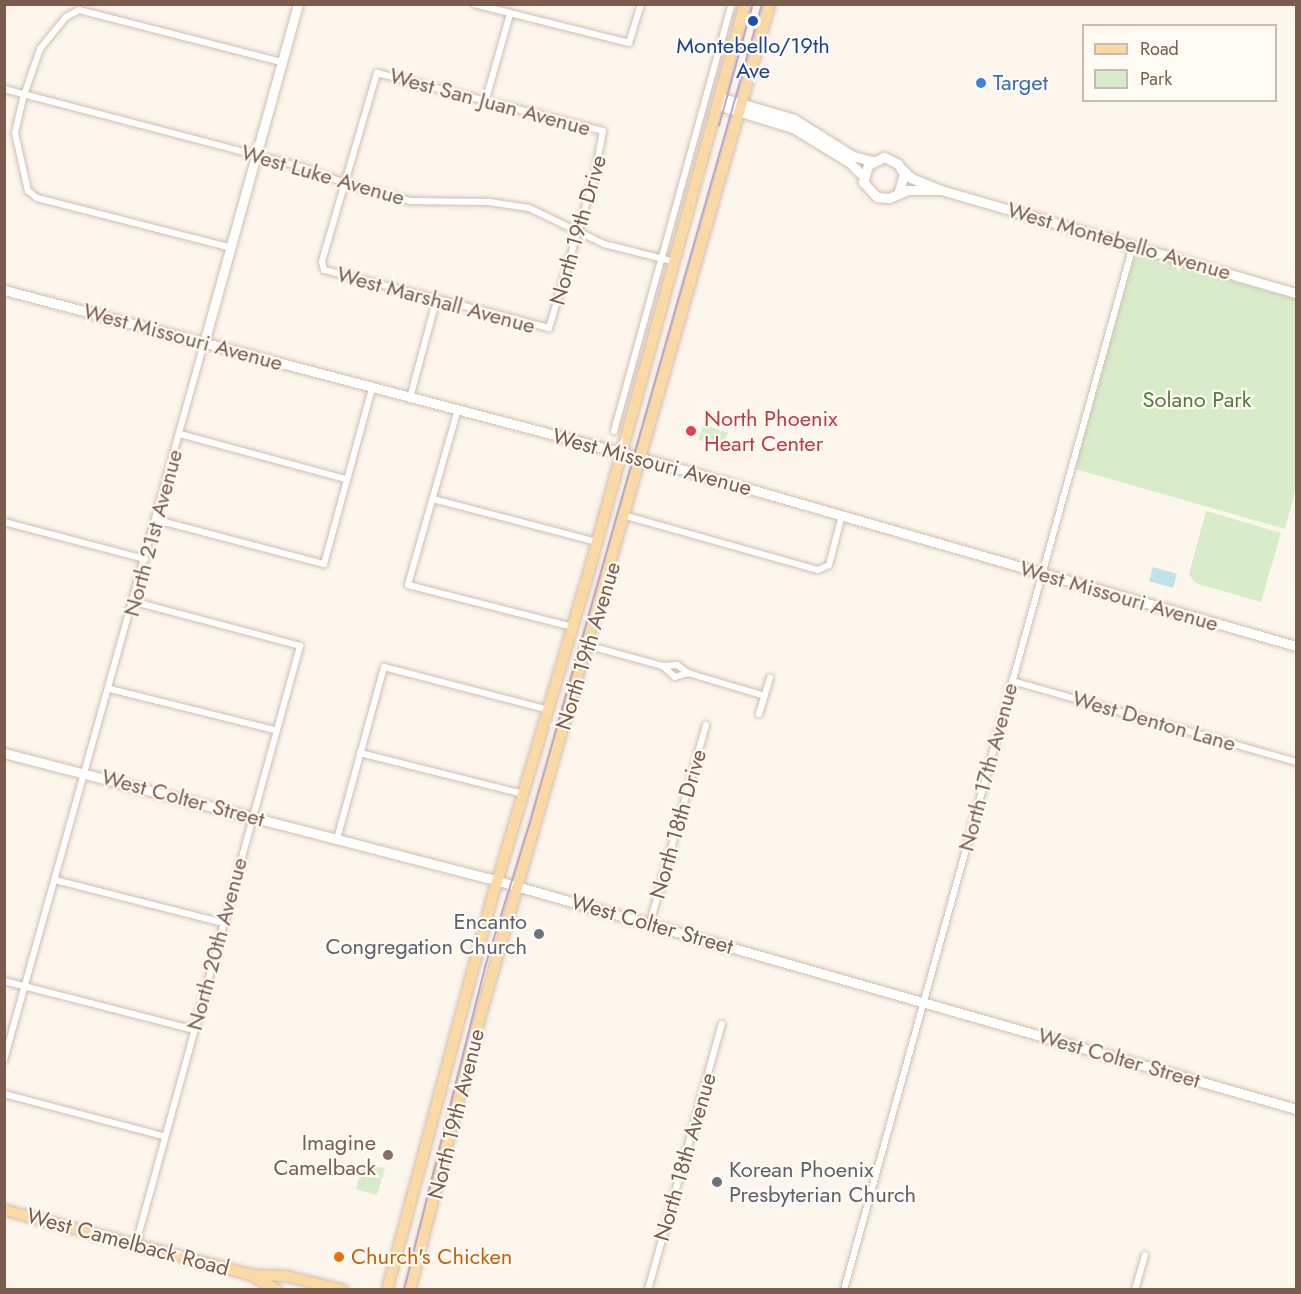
<!DOCTYPE html>
<style>
body{margin:0}
#map{position:relative;width:1301px;height:1294px;overflow:hidden;background:#fdf6ec;font-family:Jost,sans-serif}
div>[style]{position:absolute}
[style*='--x']{left:calc(var(--x)*1px);top:calc(var(--y)*1px);width:calc(var(--w)*1px);rotate:calc(var(--a)*1deg)}
.green>*{inset:0;background:#d8ecc9}
.water>*{inset:0;background:#bfe3e8}
.roads{filter:drop-shadow(0 0 2px #d1beb0) drop-shadow(0 0 2px #d1beb0)}
.street>*{height:6px;margin:-3px;padding:0 3px;transform-origin:3px;border-radius:3px;background:#fff}
.secondary>*{height:9px;margin:-4.5px;padding:0 4.5px;transform-origin:4.5px;border-radius:4.5px;background:#fff}
.primary>*{height:10px;margin:-5px;padding:0 5px;transform-origin:5px;border-radius:5px;background:#fbd9a5}
.tram>*{height:1.5px;margin:-0.75px;padding:0 0.75px;transform-origin:0.75px;border-radius:0.75px;background:#b9a8c9}
.dots>*{width:16px;height:16px;translate:-50% -50%;box-sizing:border-box;border:3px solid #fffaf3;border-radius:50%}
span{translate:-50% -50%;white-space:nowrap;text-align:center;line-height:1.15;-webkit-text-stroke:4.5px #fffaf3;paint-order:stroke}
.transit-label{font-size:22px;color:#164399}
.shop-label{font-size:22px;color:#366cbe}
.left{translate:0 -50%;text-align:left}
.street-label{font-size:22px;color:#7a5c4d}
.park-label{font-size:22px;color:#537a41}
.health-label{font-size:22px;color:#be3a42}
.worship-label{font-size:22px;color:#5b616d}
.right{translate:-100% -50%;text-align:right}
.education-label{font-size:22px;color:#785e54}
.food-label{font-size:22px;color:#c56008}
.frame{position:absolute;inset:0;border:6px solid #7a5c4d;pointer-events:none}
.legend{position:absolute;left:1082px;top:24px;width:195px;height:78px;box-sizing:border-box;background:#fffaf3;border:2px solid #cabbb1;margin:0;padding:8px 10px;list-style:none;font-size:18px;color:#7a5c4d}
.legend li{display:flex;align-items:center;gap:12px;height:30px}
.legend b{width:30px;border:2px solid #cabbb1}
</style>
<div id="map">
<div class="green">
<div style="clip-path:polygon(1141px 255px,1296px 299px,1296px 488px,1285px 529px,1075px 469px,1134px 258px)"></div>
<div style="clip-path:polygon(703px 425px,728px 432px,723px 447px,698px 440px)"></div>
<div style="clip-path:polygon(1206px 511px,1281px 533px,1261px 602px,1195px 583px,1189px 574px)"></div>
<div style="clip-path:polygon(363px 1165px,385px 1168px,377px 1195px,356px 1189px)"></div>
</div>
<div class="water">
<div style="clip-path:polygon(1153px 567px,1177px 574px,1173px 588px,1149px 581px)"></div>
</div>
<div class="roads">
<div class="street">
<div style="--x:474;--y:4;--w:160;--a:14.1"></div>
<div style="--x:629;--y:43;--w:41;--a:-72.9"></div>
<div style="--x:377;--y:73;--w:233;--a:14.4"></div>
<div style="--x:603;--y:131;--w:48;--a:100.8"></div>
<div style="--x:594;--y:178;--w:157;--a:106.7"></div>
<div style="--x:549;--y:328;--w:232;--a:-165.5"></div>
<div style="--x:324;--y:270;--w:9;--a:-103"></div>
<div style="--x:322;--y:261;--w:196;--a:-73.7"></div>
<div style="--x:4;--y:89;--w:308;--a:14.7"></div>
<div style="--x:302;--y:167;--w:54;--a:20.4"></div>
<div style="--x:353;--y:186;--w:59;--a:14.7"></div>
<div style="--x:410;--y:201;--w:79;--a:0.7"></div>
<div style="--x:489;--y:202;--w:40;--a:8.5"></div>
<div style="--x:529;--y:208;--w:83;--a:25.6"></div>
<div style="--x:604;--y:244;--w:73;--a:14.2"></div>
<div style="--x:486;--y:99;--w:88;--a:-74.2"></div>
<div style="--x:232;--y:248;--w:201;--a:-165.6"></div>
<div style="--x:37;--y:198;--w:11;--a:-142"></div>
<div style="--x:28;--y:191;--w:59;--a:-102.6"></div>
<div style="--x:15;--y:133;--w:39;--a:-77"></div>
<div style="--x:24;--y:95;--w:49;--a:-70.8"></div>
<div style="--x:40;--y:49;--w:41;--a:-50.9"></div>
<div style="--x:66;--y:17;--w:15;--a:-28"></div>
<div style="--x:79;--y:10;--w:210;--a:14.4"></div>
<div style="--x:410;--y:398;--w:100;--a:-75"></div>
<div style="--x:458;--y:409;--w:183;--a:105.9"></div>
<div style="--x:408;--y:585;--w:170;--a:14.3"></div>
<div style="--x:614;--y:431;--w:443;--a:-74.6"></div>
<div style="--x:180;--y:434;--w:172;--a:15.2"></div>
<div style="--x:433;--y:499;--w:170;--a:14.7"></div>
<div style="--x:626;--y:516;--w:199;--a:15.7"></div>
<div style="--x:818;--y:570;--w:12;--a:-24"></div>
<div style="--x:829;--y:565;--w:52;--a:-75.4"></div>
<div style="--x:157;--y:520;--w:173;--a:14.8"></div>
<div style="--x:324;--y:564;--w:181;--a:-74.7"></div>
<div style="--x:4;--y:522;--w:146;--a:14.7"></div>
<div style="--x:135;--y:602;--w:171;--a:14.9"></div>
<div style="--x:300;--y:646;--w:620;--a:105.34"></div>
<div style="--x:586;--y:645;--w:80;--a:15.3"></div>
<div style="--x:663;--y:666;--w:14;--a:-4"></div>
<div style="--x:677;--y:665;--w:14;--a:36"></div>
<div style="--x:688;--y:673;--w:80;--a:16.6"></div>
<div style="--x:663;--y:666;--w:16;--a:43"></div>
<div style="--x:675;--y:677;--w:14;--a:-17"></div>
<div style="--x:1012;--y:681;--w:295;--a:15.9"></div>
<div style="--x:110;--y:689;--w:170;--a:14"></div>
<div style="--x:759;--y:714;--w:38;--a:-73"></div>
<div style="--x:360;--y:753;--w:168;--a:14.1"></div>
<div style="--x:337;--y:839;--w:178;--a:-74.7"></div>
<div style="--x:384;--y:667;--w:171;--a:14.6"></div>
<div style="--x:55;--y:880;--w:174;--a:14.3"></div>
<div style="--x:650;--y:923;--w:206;--a:-74.2"></div>
<div style="--x:4;--y:981;--w:197;--a:14.4"></div>
<div style="--x:4;--y:1060;--w:744;--a:-74.41"></div>
<div style="--x:4;--y:1094;--w:164;--a:14.8"></div>
<div style="--x:648;--y:1290;--w:276;--a:-74.5"></div>
<div style="--x:844;--y:1290;--w:1083;--a:-74.53"></div>
<div style="--x:1135;--y:1290;--w:36;--a:-74"></div>
</div>
<div class="secondary">
<div style="--x:719;--y:97;--w:78;--a:16.3"></div>
<div style="--x:794;--y:119;--w:70;--a:32.1"></div>
<div style="--x:853;--y:156;--w:20;--a:15"></div>
<div style="--x:717;--y:105;--w:79;--a:16.8"></div>
<div style="--x:793;--y:128;--w:66;--a:31.3"></div>
<div style="--x:849;--y:162;--w:20;--a:45"></div>
<div style="--x:902;--y:169;--w:13;--a:45"></div>
<div style="--x:911;--y:178;--w:32;--a:22"></div>
<div style="--x:941;--y:190;--w:370;--a:16.2"></div>
<div style="--x:899;--y:191;--w:18;--a:-74"></div>
<div style="--x:904;--y:174;--w:12;--a:-121"></div>
<div style="--x:898;--y:164;--w:16;--a:-153"></div>
<div style="--x:884;--y:157;--w:18;--a:153"></div>
<div style="--x:868;--y:165;--w:18;--a:106"></div>
<div style="--x:863;--y:182;--w:21;--a:47"></div>
<div style="--x:877;--y:197;--w:12;--a:5"></div>
<div style="--x:889;--y:198;--w:21;--a:-23"></div>
<div style="--x:908;--y:190;--w:33;--a:0"></div>
<div style="--x:4;--y:290;--w:660;--a:14.75"></div>
<div style="--x:642;--y:458;--w:680;--a:16.04"></div>
<div style="--x:204;--y:343;--w:352;--a:-74.5"></div>
<div style="--x:4;--y:753;--w:500;--a:14.5"></div>
<div style="--x:488;--y:878;--w:840;--a:15.95"></div>
</div>
<div class="primary">
<div style="--x:4;--y:1210;--w:255;--a:14.7"></div>
<div style="--x:251;--y:1275;--w:30;--a:30"></div>
<div style="--x:254;--y:1275;--w:32;--a:2"></div>
<div style="--x:286;--y:1276;--w:59;--a:13.8"></div>
<div style="--x:387;--y:1290;--w:412;--a:-75"></div>
<div style="--x:494;--y:892;--w:323;--a:-73.5"></div>
<div style="--x:586;--y:582;--w:599;--a:-74.62"></div>
<div style="--x:410;--y:1290;--w:256;--a:-75.7"></div>
<div style="--x:473;--y:1042;--w:1080;--a:-74.03"></div>
</div>
</div>
<div class="tram">
<div style="--x:719;--y:126;--w:123;--a:-74.5"></div>
<div style="--x:404;--y:1290;--w:333;--a:-75.9"></div>
<div style="--x:485;--y:967;--w:148;--a:-72.7"></div>
<div style="--x:529;--y:826;--w:854;--a:-74.17"></div>
</div>
<div class="dots">
<div style="left:753px;top:21px;background:#1a4fb4"></div>
<div style="left:981px;top:83px;background:#3f7fe0"></div>
<div style="left:691px;top:431px;background:#e0444e"></div>
<div style="left:539px;top:934px;background:#6b7280"></div>
<div style="left:388px;top:1155px;background:#8d6e63"></div>
<div style="left:717px;top:1182px;background:#6b7280"></div>
<div style="left:339px;top:1257px;background:#e8710a"></div>
</div>
<div class="transit-label">
<span style="left:753px;top:58px">Montebello/19th<br>Ave</span>
</div>
<div class="shop-label">
<span class="left" style="left:993px;top:83px">Target</span>
</div>
<div class="street-label">
<span style="left:490px;top:102px;rotate:15deg">West San Juan Avenue</span>
<span style="left:323px;top:175px;rotate:16deg">West Luke Avenue</span>
<span style="left:578px;top:230px;rotate:-74deg">North 19th Drive</span>
<span style="left:1119px;top:241px;rotate:16deg">West Montebello Avenue</span>
<span style="left:436px;top:300px;rotate:15deg">West Marshall Avenue</span>
<span style="left:183px;top:337px;rotate:15deg">West Missouri Avenue</span>
<span style="left:652px;top:462px;rotate:15deg">West Missouri Avenue</span>
<span style="left:153px;top:533px;rotate:-75deg">North 21st Avenue</span>
<span style="left:1119px;top:596px;rotate:16deg">West Missouri Avenue</span>
<span style="left:588px;top:646px;rotate:-73deg">North 19th Avenue</span>
<span style="left:1154px;top:721px;rotate:16deg">West Denton Lane</span>
<span style="left:988px;top:767px;rotate:-75deg">North 17th Avenue</span>
<span style="left:183px;top:798px;rotate:15deg">West Colter Street</span>
<span style="left:678px;top:824px;rotate:-74deg">North 18th Drive</span>
<span style="left:652px;top:924px;rotate:16deg">West Colter Street</span>
<span style="left:217px;top:944px;rotate:-75deg">North 20th Avenue</span>
<span style="left:1119px;top:1058px;rotate:16deg">West Colter Street</span>
<span style="left:456px;top:1114px;rotate:-76deg">North 19th Avenue</span>
<span style="left:685px;top:1157px;rotate:-74deg">North 18th Avenue</span>
<span style="left:128px;top:1242px;rotate:15deg">West Camelback Road</span>
</div>
<div class="park-label">
<span style="left:1197px;top:400px">Solano Park</span>
</div>
<div class="health-label">
<span class="left" style="left:704px;top:431px">North Phoenix<br>Heart Center</span>
</div>
<div class="worship-label">
<span class="right" style="left:527px;top:934px">Encanto<br>Congregation Church</span>
<span class="left" style="left:729px;top:1182px">Korean Phoenix<br>Presbyterian Church</span>
</div>
<div class="education-label">
<span class="right" style="left:376px;top:1155px">Imagine<br>Camelback</span>
</div>
<div class="food-label">
<span class="left" style="left:351px;top:1257px">Church's Chicken</span>
</div>
<div class="frame"></div>
<ul class="legend">
<li><b style="height:8px;background:#fbd9a5"></b>Road</li>
<li><b style="height:16px;background:#d8ecc9"></b>Park</li>
</ul>
</div>
